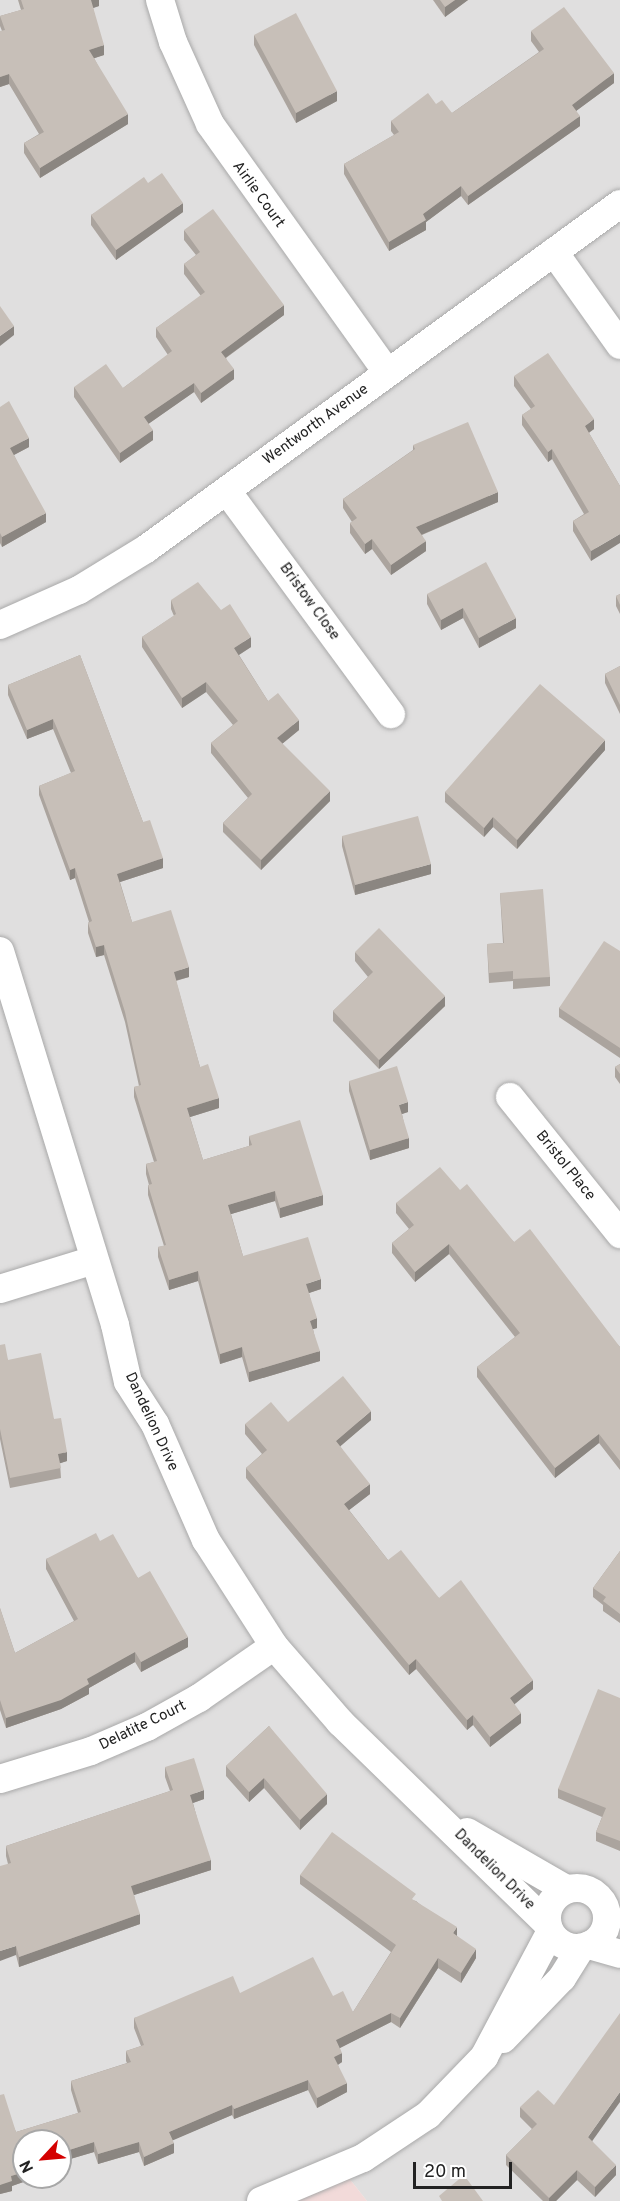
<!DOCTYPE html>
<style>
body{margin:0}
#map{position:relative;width:620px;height:2201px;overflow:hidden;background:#f2efe9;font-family:Overpass,sans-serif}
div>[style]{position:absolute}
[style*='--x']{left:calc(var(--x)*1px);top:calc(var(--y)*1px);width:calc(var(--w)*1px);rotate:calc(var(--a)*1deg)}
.residential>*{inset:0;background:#e0dfdf}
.commercial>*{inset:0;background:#f2dad9}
.roads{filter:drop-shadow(0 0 2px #a9a9a9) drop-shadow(0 0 2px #a9a9a9)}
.minor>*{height:28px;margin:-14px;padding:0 14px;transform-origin:14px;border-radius:14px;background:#fff}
.minor>.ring{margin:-14px;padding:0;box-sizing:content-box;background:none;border:28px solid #fff;border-radius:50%}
.wall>*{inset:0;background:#aba49e}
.shaded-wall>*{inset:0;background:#8b8681}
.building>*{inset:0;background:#c7bfb8}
span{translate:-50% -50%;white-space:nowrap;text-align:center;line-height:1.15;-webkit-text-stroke:4.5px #fff;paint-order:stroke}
.street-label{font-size:15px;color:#222}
.north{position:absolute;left:12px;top:2129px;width:60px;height:60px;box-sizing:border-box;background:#fff;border:2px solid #a7a7a7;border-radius:50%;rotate:244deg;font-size:16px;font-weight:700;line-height:24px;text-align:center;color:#222}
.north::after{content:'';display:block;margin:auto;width:21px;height:27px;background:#d40000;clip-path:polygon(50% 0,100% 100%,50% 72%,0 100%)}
.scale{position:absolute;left:413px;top:2162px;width:99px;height:27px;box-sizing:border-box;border:3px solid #222;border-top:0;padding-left:8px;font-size:18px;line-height:21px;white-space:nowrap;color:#222;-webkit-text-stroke:4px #fff;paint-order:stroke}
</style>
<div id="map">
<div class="residential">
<div style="clip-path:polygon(evenodd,0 0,620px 0,620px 2201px,367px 2201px,341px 2168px,261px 2201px,0 2201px,0 0,24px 2141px,60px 2141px,60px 2177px,24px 2177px,24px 2141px)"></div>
</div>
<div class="commercial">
<div style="clip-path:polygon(341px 2168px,367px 2201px,261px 2201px)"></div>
</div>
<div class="roads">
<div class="minor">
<div style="--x:160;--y:0;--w:44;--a:72.8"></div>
<div style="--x:173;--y:42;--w:90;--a:65.7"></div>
<div style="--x:210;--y:124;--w:305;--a:54.5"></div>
<div style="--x:554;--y:252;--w:114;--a:54.6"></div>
<div style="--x:227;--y:491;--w:277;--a:53.7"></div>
<div style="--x:0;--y:625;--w:86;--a:-23.9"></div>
<div style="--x:79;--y:590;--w:79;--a:-31.5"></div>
<div style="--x:146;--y:549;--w:586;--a:-36.05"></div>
<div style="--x:0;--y:951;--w:391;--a:72.9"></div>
<div style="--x:115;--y:1325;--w:58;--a:77.2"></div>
<div style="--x:128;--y:1382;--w:50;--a:57.3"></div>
<div style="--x:155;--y:1424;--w:127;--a:66.3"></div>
<div style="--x:206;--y:1540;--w:126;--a:57.3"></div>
<div style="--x:274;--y:1646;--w:101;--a:49"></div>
<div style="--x:340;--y:1722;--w:289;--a:44.2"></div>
<div style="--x:510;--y:1097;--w:176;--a:51.2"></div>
<div style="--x:0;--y:1289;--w:98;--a:-17.1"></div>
<div style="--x:0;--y:1779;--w:95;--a:-17.1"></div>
<div style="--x:91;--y:1751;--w:61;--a:-23.2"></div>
<div style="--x:147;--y:1727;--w:60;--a:-29.1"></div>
<div style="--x:199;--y:1698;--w:91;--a:-34.7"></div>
<div style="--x:467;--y:1832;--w:114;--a:29.9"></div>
<div class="ring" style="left:547px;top:1888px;width:32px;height:32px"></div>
<div style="--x:589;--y:1945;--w:32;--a:16"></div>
<div style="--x:503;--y:2039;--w:85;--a:-46"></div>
<div style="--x:562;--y:1978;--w:36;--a:-58"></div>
<div style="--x:261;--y:2201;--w:111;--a:-22.9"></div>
<div style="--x:363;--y:2158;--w:78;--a:-33.5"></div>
<div style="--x:428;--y:2115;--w:81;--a:-46"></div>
<div style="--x:484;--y:2057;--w:140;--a:-62"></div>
</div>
</div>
<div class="wall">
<div style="clip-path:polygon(18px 0,99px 0,99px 6px,93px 8px,104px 55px,94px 58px,128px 124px,40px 178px,24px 153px,24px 143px,39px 134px,9px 84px,0 87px,0 31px,2px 31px,0 26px,0 16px,21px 10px)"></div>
<div style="clip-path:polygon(433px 0,468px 0,445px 17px)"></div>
<div style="clip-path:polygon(531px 31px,614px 83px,576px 111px,580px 126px,468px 205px,461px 196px,426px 222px,426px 230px,389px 251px,344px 174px,344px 164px,394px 135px,391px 131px,391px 121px,436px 104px,452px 113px,539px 52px,531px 41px)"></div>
<div style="clip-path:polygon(254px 35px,337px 101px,296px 123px,254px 45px)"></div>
<div style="clip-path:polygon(148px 183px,183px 212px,116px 260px,91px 225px,91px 215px)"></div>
<div style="clip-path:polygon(184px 230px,284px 315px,226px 358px,234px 379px,201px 403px,194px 392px,148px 424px,153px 440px,120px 463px,74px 397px,74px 387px,123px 388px,168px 355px,156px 337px,156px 328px,201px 296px,184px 274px,184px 264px,196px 255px,184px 240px)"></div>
<div style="clip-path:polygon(514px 376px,594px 429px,589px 433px,620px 486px,591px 561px,573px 531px,573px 521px,584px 514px,552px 459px,548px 462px,522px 425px,522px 415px,531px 409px,514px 386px)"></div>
<div style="clip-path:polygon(0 407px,29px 447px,14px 455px,46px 522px,2px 547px,0 543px)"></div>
<div style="clip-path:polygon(413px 445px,498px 502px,422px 535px,426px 551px,391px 575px,372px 549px,365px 554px,350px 533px,350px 523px,352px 522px,343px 508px,343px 499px,413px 450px)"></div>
<div style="clip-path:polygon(427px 594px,516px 628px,479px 648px,463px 618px,441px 630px,427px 604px)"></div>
<div style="clip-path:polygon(620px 594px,620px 614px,616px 606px,616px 596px)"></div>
<div style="clip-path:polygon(171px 600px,251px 647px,239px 655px,268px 701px,299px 730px,282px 744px,330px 801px,261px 870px,223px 832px,223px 823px,248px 798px,211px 753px,211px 743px,233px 725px,206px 692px,182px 708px,142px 647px,142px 637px,174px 616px,171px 609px)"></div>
<div style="clip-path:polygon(80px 655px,143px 822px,163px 868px,120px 882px,132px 922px,189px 977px,176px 981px,200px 1067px,219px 1108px,190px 1117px,203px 1160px,249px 1146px,249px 1136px,323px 1205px,280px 1218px,275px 1201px,231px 1214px,243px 1256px,321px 1289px,309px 1293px,317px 1328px,313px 1329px,320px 1361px,249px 1382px,242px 1357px,220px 1364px,198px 1281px,169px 1290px,158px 1257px,158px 1247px,164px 1246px,148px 1195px,148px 1185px,149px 1185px,146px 1174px,146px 1164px,154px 1162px,134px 1097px,134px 1087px,139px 1086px,125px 1022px,104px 955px,96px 957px,88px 933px,88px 923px,89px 922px,75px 878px,70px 880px,39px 795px,39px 786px,71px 773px,53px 729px,27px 739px,8px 695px,8px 685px)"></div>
<div style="clip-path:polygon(620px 666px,620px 714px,605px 683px,605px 674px)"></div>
<div style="clip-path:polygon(605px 750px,517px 849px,493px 827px,484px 837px,445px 802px,445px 792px)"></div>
<div style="clip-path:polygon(342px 836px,431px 874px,355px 895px,342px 846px)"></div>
<div style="clip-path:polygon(500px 893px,550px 977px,550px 986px,513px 989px,513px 981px,489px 983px,487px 944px,503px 943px)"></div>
<div style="clip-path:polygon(620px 951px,620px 1058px,559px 1017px,559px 1008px)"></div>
<div style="clip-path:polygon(355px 952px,445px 1006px,379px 1069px,333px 1021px,333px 1011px,368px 977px,355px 961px)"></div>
<div style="clip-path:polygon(620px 1064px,620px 1084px,615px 1077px,615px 1067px)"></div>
<div style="clip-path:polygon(349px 1081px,408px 1112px,402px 1114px,409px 1148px,370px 1160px,349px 1091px)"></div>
<div style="clip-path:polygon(460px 1190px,514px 1242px,620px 1347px,620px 1470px,599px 1443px,555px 1478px,477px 1377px,477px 1367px,515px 1337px,449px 1254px,415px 1282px,392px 1253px,392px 1243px,409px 1229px,396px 1213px,396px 1203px)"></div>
<div style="clip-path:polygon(0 1345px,8px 1360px,54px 1419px,67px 1461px,60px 1463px,61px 1478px,10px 1488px,0 1439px)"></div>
<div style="clip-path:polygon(371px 1420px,340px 1446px,370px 1494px,349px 1510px,388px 1560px,439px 1598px,533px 1689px,514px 1704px,521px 1723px,490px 1747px,473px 1725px,467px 1730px,416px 1669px,409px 1675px,246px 1478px,246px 1468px,262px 1454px,245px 1434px,245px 1424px)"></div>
<div style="clip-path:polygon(100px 1541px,138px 1578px,188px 1647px,141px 1672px,135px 1662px,89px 1688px,89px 1694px,61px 1709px,6px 1728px,0 1710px,0 1608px,15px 1653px,74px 1621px,46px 1569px,46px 1559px)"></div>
<div style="clip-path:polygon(620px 1551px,620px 1623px,603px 1611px,603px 1605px,593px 1597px,593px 1588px)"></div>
<div style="clip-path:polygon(620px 1698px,620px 1851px,596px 1841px,596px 1832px,602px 1817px,558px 1798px,558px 1789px)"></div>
<div style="clip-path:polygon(269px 1726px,327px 1804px,300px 1830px,264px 1788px,249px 1802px,226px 1776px,226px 1766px)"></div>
<div style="clip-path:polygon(165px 1767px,204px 1799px,193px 1803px,211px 1870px,134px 1895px,140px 1924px,19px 1967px,16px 1955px,8px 1864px,6px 1856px,6px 1846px,170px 1791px,165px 1777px)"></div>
<div style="clip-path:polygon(300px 1875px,416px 1901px,457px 1936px,476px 1958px,461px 1983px,438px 1968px,400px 2028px,391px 2022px,340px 2048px,342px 2062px,338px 2065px,347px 2092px,317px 2108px,308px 2090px,234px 2119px,232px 2115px,172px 2140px,174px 2153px,144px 2166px,139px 2152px,98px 2164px,94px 2152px,60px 2162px,60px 2141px,24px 2141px,29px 2180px,12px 2186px,12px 2191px,0 2194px,0 2095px,16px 2132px,78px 2113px,71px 2090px,71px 2081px,127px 2063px,126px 2061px,126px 2051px,141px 2046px,134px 2028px,134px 2018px,240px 1993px,333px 1996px,353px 2012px,391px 1952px,300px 1884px)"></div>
<div style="clip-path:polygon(520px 2107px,592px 2141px,616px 2175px,595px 2197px,577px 2180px,556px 2201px,543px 2201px,506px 2165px,506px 2155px,532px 2129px,520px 2117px)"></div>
</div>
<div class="shaded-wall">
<div style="clip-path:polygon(90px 0,99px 0,99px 6px,90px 9px)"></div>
<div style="clip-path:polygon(455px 0,468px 0,445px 17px,445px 7px)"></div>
<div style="clip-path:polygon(104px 45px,104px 55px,89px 60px,89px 50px)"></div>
<div style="clip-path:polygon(614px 73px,614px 83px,572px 114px,572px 105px)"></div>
<div style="clip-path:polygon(9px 74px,9px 84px,0 87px,0 77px)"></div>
<div style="clip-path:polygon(337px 91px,337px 101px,296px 123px,296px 113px)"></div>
<div style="clip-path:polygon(128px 114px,128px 124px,40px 178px,40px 168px)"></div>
<div style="clip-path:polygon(580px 116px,580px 126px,468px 205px,468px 196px)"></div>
<div style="clip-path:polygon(461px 186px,461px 196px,426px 222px,426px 230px,389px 251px,389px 242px,423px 214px)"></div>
<div style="clip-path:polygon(183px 203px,183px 212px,116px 260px,116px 250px)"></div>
<div style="clip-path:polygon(284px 305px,284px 315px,221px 361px,221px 352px)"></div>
<div style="clip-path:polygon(14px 326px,14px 335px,0 346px,0 336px)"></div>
<div style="clip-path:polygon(234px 369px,234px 379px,201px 403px,201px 393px)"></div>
<div style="clip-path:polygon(194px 383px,194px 392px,144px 427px,144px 417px)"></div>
<div style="clip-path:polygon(594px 419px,594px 429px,585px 435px,585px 426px)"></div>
<div style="clip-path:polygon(153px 430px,153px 440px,120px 463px,120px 453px)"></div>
<div style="clip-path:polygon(29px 438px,29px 447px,10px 457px,10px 448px)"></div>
<div style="clip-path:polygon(552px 449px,552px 459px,548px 462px,548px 452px)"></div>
<div style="clip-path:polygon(498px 492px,498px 502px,416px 537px,416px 527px)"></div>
<div style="clip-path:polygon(46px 513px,46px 522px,2px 547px,2px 537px)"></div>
<div style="clip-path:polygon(620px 534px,620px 543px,591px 561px,591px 551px)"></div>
<div style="clip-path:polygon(372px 539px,372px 549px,365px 554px,365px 544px)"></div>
<div style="clip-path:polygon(426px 541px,426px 551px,391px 575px,391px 565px)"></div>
<div style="clip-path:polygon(463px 608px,463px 618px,441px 630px,441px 620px)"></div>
<div style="clip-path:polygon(516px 618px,516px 628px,479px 648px,479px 638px)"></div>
<div style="clip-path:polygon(251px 637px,251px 647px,234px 658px,234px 648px)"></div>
<div style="clip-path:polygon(206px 682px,206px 692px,182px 708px,182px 698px)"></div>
<div style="clip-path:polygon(53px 719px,53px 729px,27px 739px,27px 730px)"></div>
<div style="clip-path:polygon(299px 720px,299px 730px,277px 748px,277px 738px)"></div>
<div style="clip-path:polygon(605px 740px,605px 750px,517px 849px,517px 840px)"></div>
<div style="clip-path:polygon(330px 791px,330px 801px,261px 870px,261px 860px)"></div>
<div style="clip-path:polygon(493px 817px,493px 827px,484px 837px,484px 828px)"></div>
<div style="clip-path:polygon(163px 858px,163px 868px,117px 883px,117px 874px)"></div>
<div style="clip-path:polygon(431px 864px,431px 874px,355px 895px,355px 885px)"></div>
<div style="clip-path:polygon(75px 868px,75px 878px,70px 880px,70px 870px)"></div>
<div style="clip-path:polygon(104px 945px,104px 955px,96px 957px,96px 947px)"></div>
<div style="clip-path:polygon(189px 967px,189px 977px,174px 981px,174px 972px)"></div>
<div style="clip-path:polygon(445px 996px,445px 1006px,379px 1069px,379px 1060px)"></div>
<div style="clip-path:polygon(219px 1098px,219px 1108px,187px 1118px,187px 1108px)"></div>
<div style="clip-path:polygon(408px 1102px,408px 1112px,399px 1115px,399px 1105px)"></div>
<div style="clip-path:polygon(409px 1138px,409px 1148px,370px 1160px,370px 1150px)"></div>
<div style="clip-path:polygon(275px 1191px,275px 1201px,228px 1215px,228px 1205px)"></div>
<div style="clip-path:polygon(323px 1195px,323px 1205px,280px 1218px,280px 1208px)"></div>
<div style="clip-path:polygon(449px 1244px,449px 1254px,415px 1282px,415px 1272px)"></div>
<div style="clip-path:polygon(198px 1271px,198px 1281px,169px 1290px,169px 1280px)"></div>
<div style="clip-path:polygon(321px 1279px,321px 1289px,306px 1294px,306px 1284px)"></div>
<div style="clip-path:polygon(317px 1318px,317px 1328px,310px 1330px,310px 1321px)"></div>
<div style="clip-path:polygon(242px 1347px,242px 1357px,220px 1364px,220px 1354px)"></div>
<div style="clip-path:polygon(320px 1351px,320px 1361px,249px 1382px,249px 1372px)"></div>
<div style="clip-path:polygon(371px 1411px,371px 1420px,336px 1450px,336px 1441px)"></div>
<div style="clip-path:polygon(599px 1434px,599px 1443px,555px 1478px,555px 1468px)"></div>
<div style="clip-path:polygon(67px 1452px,67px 1461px,58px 1464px,58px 1454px)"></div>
<div style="clip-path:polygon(370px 1484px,370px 1494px,344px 1514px,344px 1504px)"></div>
<div style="clip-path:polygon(188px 1637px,188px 1647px,141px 1672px,141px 1662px)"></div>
<div style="clip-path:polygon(135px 1652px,135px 1662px,89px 1688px,89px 1694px,61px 1709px,6px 1728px,6px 1718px)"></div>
<div style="clip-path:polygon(416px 1659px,416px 1669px,409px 1675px,409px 1665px)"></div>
<div style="clip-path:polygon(533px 1680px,533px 1689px,510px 1708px,510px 1698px)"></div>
<div style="clip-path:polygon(521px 1713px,521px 1723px,490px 1747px,490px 1737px)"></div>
<div style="clip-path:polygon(473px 1715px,473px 1725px,467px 1730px,467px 1720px)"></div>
<div style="clip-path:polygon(264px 1778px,264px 1788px,249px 1802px,249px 1792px)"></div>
<div style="clip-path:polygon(204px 1790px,204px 1799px,190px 1804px,190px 1795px)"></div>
<div style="clip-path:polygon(327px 1794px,327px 1804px,300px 1830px,300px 1820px)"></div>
<div style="clip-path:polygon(211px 1860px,211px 1870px,131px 1896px,131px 1886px)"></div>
<div style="clip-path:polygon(140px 1914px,140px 1924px,19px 1967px,19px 1957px)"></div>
<div style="clip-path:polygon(457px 1927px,457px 1937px,453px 1933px)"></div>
<div style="clip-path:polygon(16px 1946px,16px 1955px,0 1961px,0 1951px)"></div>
<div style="clip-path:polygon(476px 1949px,476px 1958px,461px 1983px,461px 1973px)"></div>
<div style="clip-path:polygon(438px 1958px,438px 1968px,400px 2028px,400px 2018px)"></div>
<div style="clip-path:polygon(391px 2013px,391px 2022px,336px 2050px,336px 2040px)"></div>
<div style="clip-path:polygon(342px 2053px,342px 2062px,334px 2067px,334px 2057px)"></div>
<div style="clip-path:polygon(308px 2080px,308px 2090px,234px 2119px,234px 2109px)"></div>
<div style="clip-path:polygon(347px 2083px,347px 2092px,317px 2108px,317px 2098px)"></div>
<div style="clip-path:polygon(620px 2092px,620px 2102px,588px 2147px,588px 2137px)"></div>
<div style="clip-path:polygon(232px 2105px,232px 2115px,169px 2142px,169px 2132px)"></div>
<div style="clip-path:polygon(94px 2142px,94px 2152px,60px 2162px,60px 2153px)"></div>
<div style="clip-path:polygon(139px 2142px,139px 2152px,98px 2164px,98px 2154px)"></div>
<div style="clip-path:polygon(174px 2143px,174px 2153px,144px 2166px,144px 2157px)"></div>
<div style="clip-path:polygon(616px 2165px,616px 2175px,595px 2197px,595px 2187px)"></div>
<div style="clip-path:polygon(577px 2170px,577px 2180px,556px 2201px,549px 2201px,549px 2198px)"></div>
<div style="clip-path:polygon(24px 2172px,24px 2177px,29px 2177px,29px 2180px,12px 2186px,12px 2191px,0 2194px,0 2185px,11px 2176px)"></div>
</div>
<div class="building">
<div style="clip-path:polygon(21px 0,91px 0,104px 45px,89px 50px,128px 114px,40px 168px,24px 143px,44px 132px,9px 74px,0 77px,0 31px,5px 30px,0 16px,24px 9px)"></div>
<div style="clip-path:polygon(440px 0,455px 0,445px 7px)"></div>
<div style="clip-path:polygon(564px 7px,614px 73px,572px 105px,580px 116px,468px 196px,461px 186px,423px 214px,426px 220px,389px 242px,344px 164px,399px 132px,391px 121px,428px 93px,436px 104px,442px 100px,452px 113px,544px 49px,531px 31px)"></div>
<div style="clip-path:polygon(296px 13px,337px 91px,296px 113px,254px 35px)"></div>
<div style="clip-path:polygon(162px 173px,183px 203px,116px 250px,91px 215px,144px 177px,148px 183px)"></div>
<div style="clip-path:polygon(213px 209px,284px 305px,221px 352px,234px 369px,201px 393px,194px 383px,144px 417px,153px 430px,120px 453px,74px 387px,106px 364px,123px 388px,172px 351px,156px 328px,205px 292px,184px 264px,200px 252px,184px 230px)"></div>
<div style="clip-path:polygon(0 306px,14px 326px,0 336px)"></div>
<div style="clip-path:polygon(548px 353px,594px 419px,585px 426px,620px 486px,620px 534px,591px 551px,573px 521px,589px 512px,552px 449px,548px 452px,522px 415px,535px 406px,514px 376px)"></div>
<div style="clip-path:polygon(9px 401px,29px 438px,10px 448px,46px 513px,2px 537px,0 533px,0 407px)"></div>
<div style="clip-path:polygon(468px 422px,498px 492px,416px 527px,426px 541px,391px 565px,372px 539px,365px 544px,350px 523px,357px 518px,343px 499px,415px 449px,413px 445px)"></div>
<div style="clip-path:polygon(486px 562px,516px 618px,479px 638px,463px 608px,441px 620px,427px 594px)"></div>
<div style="clip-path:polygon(198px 582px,221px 610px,230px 604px,251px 637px,234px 648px,268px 701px,278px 693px,299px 720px,277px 738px,330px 791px,261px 860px,223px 823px,252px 794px,211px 743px,238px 721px,206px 682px,182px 698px,142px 637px,176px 614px,171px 600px)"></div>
<div style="clip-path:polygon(620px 594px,620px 605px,616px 596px)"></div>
<div style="clip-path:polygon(80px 655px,143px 822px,150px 820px,163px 858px,117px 874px,132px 922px,171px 910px,189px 967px,174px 972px,200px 1067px,208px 1064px,219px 1098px,187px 1108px,203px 1160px,252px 1145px,249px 1136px,300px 1120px,323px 1195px,280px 1208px,275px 1191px,228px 1205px,243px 1256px,308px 1237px,321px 1279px,306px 1284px,317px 1318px,310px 1321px,320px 1351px,249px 1372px,242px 1347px,220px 1354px,198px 1271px,169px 1280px,158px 1247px,166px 1245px,148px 1185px,152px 1184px,146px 1164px,157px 1161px,134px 1087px,141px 1085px,125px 1012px,104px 945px,96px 947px,88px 923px,92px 921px,75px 868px,70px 870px,39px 786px,75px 771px,53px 719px,27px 730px,8px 685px)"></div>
<div style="clip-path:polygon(620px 666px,620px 705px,605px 674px)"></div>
<div style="clip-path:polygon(540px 684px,605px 740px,517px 840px,493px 817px,484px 828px,445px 792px)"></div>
<div style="clip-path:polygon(418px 816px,431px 864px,355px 885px,342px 836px)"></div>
<div style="clip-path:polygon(543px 889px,550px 977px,513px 979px,513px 971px,489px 973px,487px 944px,504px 943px,500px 893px)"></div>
<div style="clip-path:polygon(379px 928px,445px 996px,379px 1060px,333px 1011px,373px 972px,355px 952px)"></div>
<div style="clip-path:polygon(604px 941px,620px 951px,620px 1048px,559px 1008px)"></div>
<div style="clip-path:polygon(620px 1064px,620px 1074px,615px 1067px)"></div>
<div style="clip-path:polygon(397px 1066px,408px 1102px,399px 1105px,409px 1138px,370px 1150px,349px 1081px)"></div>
<div style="clip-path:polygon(440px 1167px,460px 1190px,467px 1184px,514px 1242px,530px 1229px,620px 1347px,620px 1461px,599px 1434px,555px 1468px,477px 1367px,520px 1333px,449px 1244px,415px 1272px,392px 1243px,414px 1225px,396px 1203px)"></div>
<div style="clip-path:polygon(5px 1344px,8px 1360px,41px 1353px,54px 1419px,61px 1418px,67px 1452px,58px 1454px,61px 1468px,10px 1478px,0 1429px,0 1345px)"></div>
<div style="clip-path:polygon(343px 1376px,371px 1411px,336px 1441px,370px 1484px,344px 1504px,388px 1560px,401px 1550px,439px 1598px,461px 1580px,533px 1680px,510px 1698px,521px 1713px,490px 1737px,473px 1715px,467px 1720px,416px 1659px,409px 1665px,246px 1468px,267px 1450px,245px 1424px,271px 1402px,288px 1422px)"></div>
<div style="clip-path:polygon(96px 1533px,100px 1541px,113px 1534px,138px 1578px,150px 1571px,188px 1637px,141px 1662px,135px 1652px,87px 1679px,89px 1684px,61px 1700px,6px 1718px,0 1700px,0 1608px,15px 1653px,78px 1619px,46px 1559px)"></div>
<div style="clip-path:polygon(620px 1551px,620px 1614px,603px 1601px,606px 1597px,593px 1588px)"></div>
<div style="clip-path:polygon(598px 1689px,620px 1698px,620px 1841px,596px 1832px,606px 1808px,558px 1789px)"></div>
<div style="clip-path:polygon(269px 1726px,327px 1794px,300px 1820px,264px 1778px,249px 1792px,226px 1766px)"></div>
<div style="clip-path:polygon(194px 1758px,204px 1790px,190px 1795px,211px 1860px,131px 1886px,140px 1914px,19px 1957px,16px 1946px,0 1951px,0 1866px,11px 1863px,6px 1846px,173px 1790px,165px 1767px)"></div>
<div style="clip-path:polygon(332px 1832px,416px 1894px,412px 1899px,457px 1927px,453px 1933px,476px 1949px,461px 1973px,438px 1958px,400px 2018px,391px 2013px,336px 2040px,342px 2053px,334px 2057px,347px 2083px,317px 2098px,308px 2080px,234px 2109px,232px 2105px,169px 2132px,174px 2143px,144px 2157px,139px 2142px,98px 2154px,94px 2142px,60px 2153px,60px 2141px,24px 2141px,24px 2172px,11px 2176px,12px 2181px,0 2185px,0 2095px,4px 2094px,16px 2132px,81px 2112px,71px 2081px,131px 2062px,126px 2051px,144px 2045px,134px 2018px,233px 1976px,240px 1993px,313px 1957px,333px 1996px,343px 1991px,353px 2012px,396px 1945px,300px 1875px)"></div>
<div style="clip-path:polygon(620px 2013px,620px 2092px,588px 2137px,616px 2165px,595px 2187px,577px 2170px,549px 2198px,506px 2155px,537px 2124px,520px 2107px,538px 2090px,554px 2105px)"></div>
<div style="clip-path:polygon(464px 2175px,483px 2201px,442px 2201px,439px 2196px)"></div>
</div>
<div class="street-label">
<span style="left:258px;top:195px;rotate:54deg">Airlie Court</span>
<span style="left:316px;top:425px;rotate:-36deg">Wentworth Avenue</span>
<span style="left:309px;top:602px;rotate:54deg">Bristow Close</span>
<span style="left:565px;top:1166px;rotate:51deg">Bristol Place</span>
<span style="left:151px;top:1422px;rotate:65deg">Dandelion Drive</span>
<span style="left:143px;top:1726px;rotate:-26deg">Delatite Court</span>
<span style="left:494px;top:1870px;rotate:45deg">Dandelion Drive</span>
</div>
<div class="north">N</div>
<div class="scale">20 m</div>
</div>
